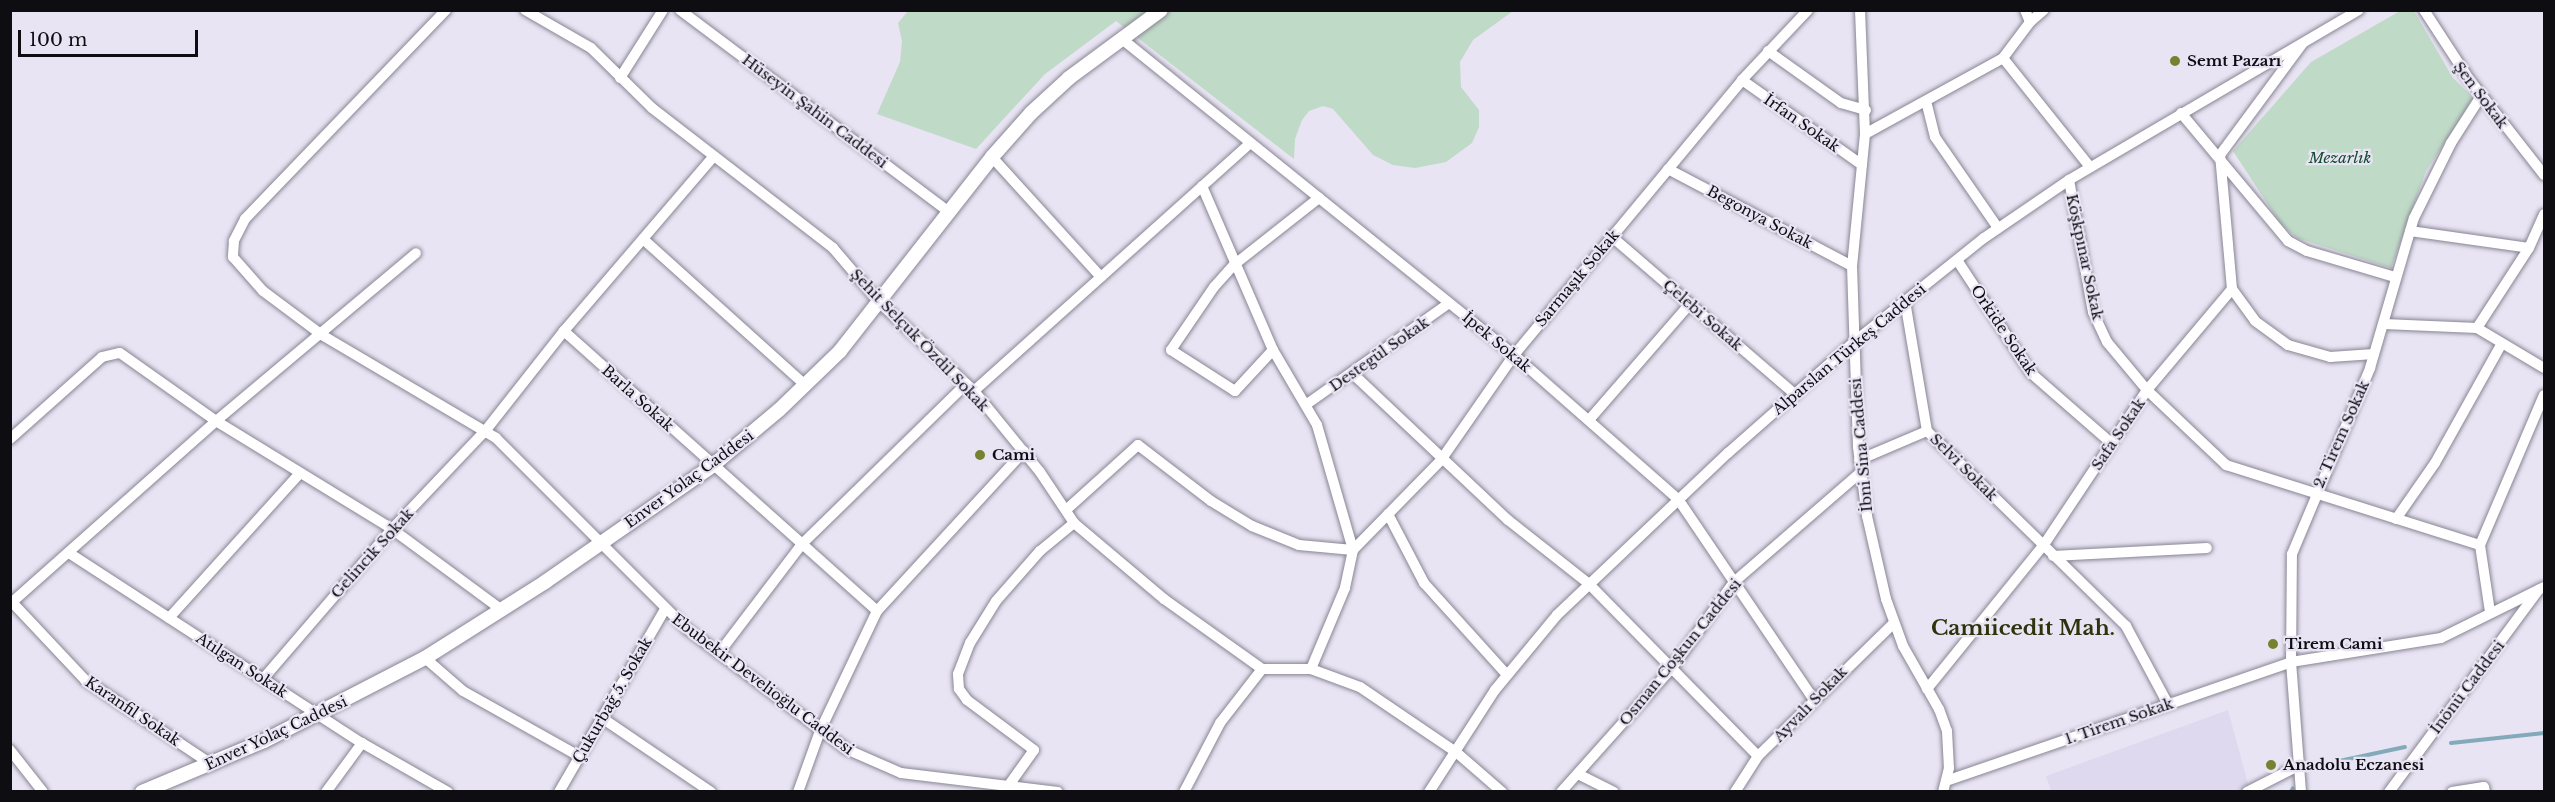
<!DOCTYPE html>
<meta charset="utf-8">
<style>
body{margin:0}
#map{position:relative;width:2555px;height:802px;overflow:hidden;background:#e8e4f3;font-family:"Libre Baskerville",serif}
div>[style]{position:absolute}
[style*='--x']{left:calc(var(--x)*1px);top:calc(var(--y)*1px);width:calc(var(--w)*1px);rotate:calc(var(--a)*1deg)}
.built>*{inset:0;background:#dfd9ef}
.green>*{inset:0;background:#c0dac8}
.stream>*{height:4px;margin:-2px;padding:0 2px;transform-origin:2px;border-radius:2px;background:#82aab9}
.roads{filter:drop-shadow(0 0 2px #898593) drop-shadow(0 0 2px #898593)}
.minor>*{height:10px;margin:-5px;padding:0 5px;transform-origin:5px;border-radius:5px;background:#fff}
.tertiary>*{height:14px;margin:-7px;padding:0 7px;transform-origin:7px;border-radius:7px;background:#fff}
.dots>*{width:16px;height:16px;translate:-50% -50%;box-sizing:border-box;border:3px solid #e8e4f3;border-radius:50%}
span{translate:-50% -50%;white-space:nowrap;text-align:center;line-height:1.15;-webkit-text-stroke:4.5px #e8e4f3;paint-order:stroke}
.poi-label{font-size:15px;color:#0e0d12;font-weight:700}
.left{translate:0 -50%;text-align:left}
.street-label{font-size:15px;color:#0e0d12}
.park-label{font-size:15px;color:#134c2d;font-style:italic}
.district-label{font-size:21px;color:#2d330b;font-weight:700}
.frame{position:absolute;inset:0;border:12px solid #0e0d12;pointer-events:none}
.scale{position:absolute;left:18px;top:30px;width:180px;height:27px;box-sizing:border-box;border:3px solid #0e0d12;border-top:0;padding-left:8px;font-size:18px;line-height:21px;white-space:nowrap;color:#0e0d12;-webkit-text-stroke:4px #e8e4f3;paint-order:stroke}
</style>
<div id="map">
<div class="built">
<div style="clip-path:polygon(2228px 710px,2250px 791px,2051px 791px,2046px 776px)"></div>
</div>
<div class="green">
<div style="clip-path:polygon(908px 11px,1513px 11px,1473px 40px,1460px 62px,1461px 87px,1479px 110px,1479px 127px,1472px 143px,1446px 162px,1415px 168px,1393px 165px,1373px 155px,1333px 109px,1323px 106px,1309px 111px,1302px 120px,1295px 139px,1294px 159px,1116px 21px,1045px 74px,976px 149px,877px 114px,900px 62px,902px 41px,898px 23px)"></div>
<div style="clip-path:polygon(2400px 11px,2414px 11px,2453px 78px,2474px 98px,2426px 171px,2391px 268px,2297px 238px,2280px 223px,2233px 151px,2311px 62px)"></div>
</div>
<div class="stream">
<div style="--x:2451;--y:743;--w:94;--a:-6.1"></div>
<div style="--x:2311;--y:767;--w:96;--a:-12"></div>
<div style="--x:2291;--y:792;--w:4;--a:-63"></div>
</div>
<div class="roads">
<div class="minor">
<div style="--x:446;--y:10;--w:290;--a:133.9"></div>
<div style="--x:245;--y:219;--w:25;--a:117"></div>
<div style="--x:234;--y:241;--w:16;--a:94"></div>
<div style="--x:233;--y:257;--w:45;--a:48.6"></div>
<div style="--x:263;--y:291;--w:74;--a:36.7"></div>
<div style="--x:322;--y:335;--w:202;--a:30.6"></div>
<div style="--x:496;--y:438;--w:270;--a:45"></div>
<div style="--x:687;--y:629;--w:199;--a:37"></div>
<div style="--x:846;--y:749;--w:60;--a:23.6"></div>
<div style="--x:901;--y:773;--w:158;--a:6.9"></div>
<div style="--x:525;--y:10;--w:76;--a:29.9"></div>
<div style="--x:591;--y:48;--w:86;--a:44.5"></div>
<div style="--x:652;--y:108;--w:229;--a:37.7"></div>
<div style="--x:833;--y:248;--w:71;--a:49.6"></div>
<div style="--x:879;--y:302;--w:130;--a:43.1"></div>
<div style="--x:974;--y:391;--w:104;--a:50.8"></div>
<div style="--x:1040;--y:472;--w:61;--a:56.3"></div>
<div style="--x:1074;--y:523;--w:118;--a:40.2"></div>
<div style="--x:1164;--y:599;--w:120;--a:35.5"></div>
<div style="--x:1262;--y:669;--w:49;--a:0"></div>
<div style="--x:1311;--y:669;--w:52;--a:20.2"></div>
<div style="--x:1360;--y:687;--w:116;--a:34.1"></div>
<div style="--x:1456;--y:752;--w:61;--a:41"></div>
<div style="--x:680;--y:10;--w:336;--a:36.9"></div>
<div style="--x:1860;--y:10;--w:124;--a:87.7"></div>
<div style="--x:1865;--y:134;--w:133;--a:95.6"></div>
<div style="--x:1852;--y:266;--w:181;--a:88.1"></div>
<div style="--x:1858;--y:447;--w:70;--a:82.6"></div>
<div style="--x:1867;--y:516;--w:85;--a:77.1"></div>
<div style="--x:1886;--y:599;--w:50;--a:70.1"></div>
<div style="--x:1903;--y:646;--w:73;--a:60.3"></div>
<div style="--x:1939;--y:709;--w:23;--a:70"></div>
<div style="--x:1947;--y:731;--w:37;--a:87"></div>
<div style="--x:1949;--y:768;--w:25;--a:104"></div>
<div style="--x:2025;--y:10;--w:13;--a:67"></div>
<div style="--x:2424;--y:10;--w:82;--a:56.9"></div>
<div style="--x:2469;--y:79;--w:122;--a:52"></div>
<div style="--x:1122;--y:39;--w:504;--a:38.87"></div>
<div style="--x:1514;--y:355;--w:218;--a:41.3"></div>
<div style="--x:1678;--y:499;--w:243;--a:55.9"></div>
<div style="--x:1768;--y:51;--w:90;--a:35.5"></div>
<div style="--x:1841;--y:103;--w:26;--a:16"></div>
<div style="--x:2003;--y:58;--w:139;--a:51.4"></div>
<div style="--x:620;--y:78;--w:80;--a:-57.7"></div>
<div style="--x:1742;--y:80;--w:147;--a:35.3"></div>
<div style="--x:1926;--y:101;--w:37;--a:76"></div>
<div style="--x:1935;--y:137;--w:111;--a:55.3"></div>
<div style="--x:2181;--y:113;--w:167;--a:50.1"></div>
<div style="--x:2288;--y:241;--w:21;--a:28"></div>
<div style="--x:2307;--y:251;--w:92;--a:16.5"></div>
<div style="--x:1865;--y:134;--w:158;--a:-28.8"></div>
<div style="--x:2003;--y:58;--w:45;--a:-53.1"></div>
<div style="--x:2030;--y:22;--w:18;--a:-41"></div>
<div style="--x:992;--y:157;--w:162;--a:47.8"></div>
<div style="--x:1668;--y:169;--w:208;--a:27.8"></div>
<div style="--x:2069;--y:180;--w:134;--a:79.7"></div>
<div style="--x:2093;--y:312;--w:33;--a:65"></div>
<div style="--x:2107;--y:342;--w:62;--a:50.2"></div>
<div style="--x:2147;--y:390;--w:109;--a:43.5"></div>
<div style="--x:2226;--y:465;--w:266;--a:17.5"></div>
<div style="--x:1202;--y:186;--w:179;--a:66.6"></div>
<div style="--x:1273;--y:350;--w:87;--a:59.6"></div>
<div style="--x:1317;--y:425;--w:130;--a:73.9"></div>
<div style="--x:1353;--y:550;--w:39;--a:102"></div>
<div style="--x:1345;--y:588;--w:88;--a:112.8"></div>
<div style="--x:2410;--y:231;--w:120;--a:8.1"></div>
<div style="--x:1611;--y:236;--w:243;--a:40.7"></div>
<div style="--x:643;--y:239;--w:218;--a:42"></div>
<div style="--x:1957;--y:260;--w:136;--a:56.7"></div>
<div style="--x:2032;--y:374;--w:105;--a:41.1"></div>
<div style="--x:2232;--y:289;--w:39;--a:54"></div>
<div style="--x:2255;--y:321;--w:41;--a:36"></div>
<div style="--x:2288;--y:345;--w:44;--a:15.9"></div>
<div style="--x:2330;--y:357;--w:44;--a:-3.9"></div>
<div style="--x:1905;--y:301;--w:132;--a:80.4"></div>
<div style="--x:1927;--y:431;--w:279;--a:44.4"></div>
<div style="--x:2126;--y:626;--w:89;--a:61.7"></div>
<div style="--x:2384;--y:324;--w:93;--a:2.5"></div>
<div style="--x:2477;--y:328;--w:78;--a:30.8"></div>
<div style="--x:2477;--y:328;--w:95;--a:-57"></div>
<div style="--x:2529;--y:248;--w:37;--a:-66"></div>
<div style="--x:564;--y:331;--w:420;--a:41.8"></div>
<div style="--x:877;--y:611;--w:133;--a:115.4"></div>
<div style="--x:820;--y:731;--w:65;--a:109.8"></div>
<div style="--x:1273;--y:350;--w:56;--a:132.8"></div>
<div style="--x:1235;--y:391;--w:76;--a:-147.4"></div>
<div style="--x:1171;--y:350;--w:76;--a:-55.7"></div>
<div style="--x:1214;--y:287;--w:31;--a:-48"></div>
<div style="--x:1235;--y:264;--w:107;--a:-38.2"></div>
<div style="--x:1353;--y:374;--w:213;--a:43.3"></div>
<div style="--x:1508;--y:520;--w:103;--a:38.3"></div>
<div style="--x:1589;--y:584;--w:241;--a:45.5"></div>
<div style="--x:974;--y:391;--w:371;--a:-41.9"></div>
<div style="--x:1307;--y:404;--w:174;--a:-35.4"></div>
<div style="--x:1589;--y:420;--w:154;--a:-49"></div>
<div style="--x:10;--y:439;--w:123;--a:-41.7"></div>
<div style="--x:102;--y:357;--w:18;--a:-13"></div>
<div style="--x:120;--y:353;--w:118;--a:35.3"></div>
<div style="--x:216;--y:421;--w:206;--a:31.5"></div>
<div style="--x:392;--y:529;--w:137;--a:36.4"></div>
<div style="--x:1859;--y:460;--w:74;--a:-23.1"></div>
<div style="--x:1066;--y:510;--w:97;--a:-42.1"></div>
<div style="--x:1138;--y:445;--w:92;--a:37.5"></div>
<div style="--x:1211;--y:501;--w:48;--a:31.4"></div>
<div style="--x:1252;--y:526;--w:51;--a:22"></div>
<div style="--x:1299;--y:545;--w:54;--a:5.3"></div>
<div style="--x:1353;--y:550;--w:126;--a:-45.6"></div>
<div style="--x:1441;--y:460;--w:128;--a:-55.2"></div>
<div style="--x:1514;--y:355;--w:357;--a:-50.3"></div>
<div style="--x:1742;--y:80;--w:96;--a:-46.7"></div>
<div style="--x:1388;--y:514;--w:78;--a:62.4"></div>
<div style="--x:1424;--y:583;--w:124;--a:47.9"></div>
<div style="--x:2396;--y:519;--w:68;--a:-55.1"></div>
<div style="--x:2435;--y:463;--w:137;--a:-60.8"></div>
<div style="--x:69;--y:553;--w:349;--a:33"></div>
<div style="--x:362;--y:743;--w:99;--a:29.7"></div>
<div style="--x:2053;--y:556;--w:154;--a:-3"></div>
<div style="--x:10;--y:600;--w:110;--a:46.8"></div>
<div style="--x:85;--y:680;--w:151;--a:33.7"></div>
<div style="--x:10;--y:604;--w:276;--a:-41.6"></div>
<div style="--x:216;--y:421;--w:261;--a:-40"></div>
<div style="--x:877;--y:611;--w:217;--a:-47.4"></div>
<div style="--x:2490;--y:612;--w:68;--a:-98.5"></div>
<div style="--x:2480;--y:545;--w:163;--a:-66.9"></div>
<div style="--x:169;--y:618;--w:194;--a:-47.9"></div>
<div style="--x:719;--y:653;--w:137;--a:-52.7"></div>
<div style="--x:802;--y:544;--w:229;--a:-44.3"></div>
<div style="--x:425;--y:658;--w:50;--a:41"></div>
<div style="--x:463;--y:691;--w:133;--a:29.3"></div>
<div style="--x:263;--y:679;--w:198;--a:-49.3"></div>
<div style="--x:392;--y:529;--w:137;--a:-46.5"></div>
<div style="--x:486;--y:430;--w:126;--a:-51.8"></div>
<div style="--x:564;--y:331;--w:230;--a:-49.4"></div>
<div style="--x:1927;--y:689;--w:184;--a:-51"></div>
<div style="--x:2043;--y:546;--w:187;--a:-56.3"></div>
<div style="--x:2147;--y:390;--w:132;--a:-49.9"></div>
<div style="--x:2232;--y:289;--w:135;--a:-95.1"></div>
<div style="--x:2220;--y:155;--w:138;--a:-53.5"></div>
<div style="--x:602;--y:718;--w:132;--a:34.2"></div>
<div style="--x:10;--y:750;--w:53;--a:51.8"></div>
<div style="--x:1578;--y:774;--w:40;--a:26.6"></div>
<div style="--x:1946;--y:781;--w:365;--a:-19"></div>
<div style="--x:2291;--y:662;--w:152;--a:-9.1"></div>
<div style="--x:2441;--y:638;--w:115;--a:-26.3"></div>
<div style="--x:1009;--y:785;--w:43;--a:-54.5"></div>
<div style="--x:1034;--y:750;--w:84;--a:-143.3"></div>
<div style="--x:967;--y:700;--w:14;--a:-126"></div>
<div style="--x:959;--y:689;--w:15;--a:-94"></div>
<div style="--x:958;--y:674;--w:33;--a:-69"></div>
<div style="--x:970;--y:643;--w:49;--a:-58.2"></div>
<div style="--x:996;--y:601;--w:67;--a:-48.7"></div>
<div style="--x:1040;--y:551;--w:44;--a:-39.5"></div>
<div style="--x:326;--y:792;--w:61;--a:-53.7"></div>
<div style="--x:559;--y:792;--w:211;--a:-59.9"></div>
<div style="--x:1184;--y:792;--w:78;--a:-62.4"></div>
<div style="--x:1220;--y:723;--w:68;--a:-52.1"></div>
<div style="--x:1429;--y:792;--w:121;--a:-57.1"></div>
<div style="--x:1495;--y:690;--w:97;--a:-50.4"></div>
<div style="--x:1557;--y:615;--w:236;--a:-43.5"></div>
<div style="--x:1728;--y:453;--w:168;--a:-41.4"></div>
<div style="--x:1854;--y:342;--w:166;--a:-38.7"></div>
<div style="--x:1984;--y:238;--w:103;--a:-34.3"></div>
<div style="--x:2069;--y:180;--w:336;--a:-30.4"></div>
<div style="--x:1561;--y:792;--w:165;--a:-48.2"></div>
<div style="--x:1671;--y:669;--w:107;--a:-54.1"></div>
<div style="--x:1734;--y:582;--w:168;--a:-40.9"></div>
<div style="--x:1735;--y:792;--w:43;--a:-57.4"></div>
<div style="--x:1758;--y:756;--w:190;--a:-44.4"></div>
<div style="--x:2247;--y:792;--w:57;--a:-27"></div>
<div style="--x:2301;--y:792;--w:130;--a:-94.4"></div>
<div style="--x:2291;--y:662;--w:108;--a:-89.5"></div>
<div style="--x:2292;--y:554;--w:202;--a:-67.2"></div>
<div style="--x:2370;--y:368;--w:156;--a:-73.7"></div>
<div style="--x:2414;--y:218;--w:84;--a:-63.7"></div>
<div style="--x:2451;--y:143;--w:56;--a:-57.4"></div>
<div style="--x:2389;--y:792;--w:252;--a:-53.5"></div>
<div style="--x:2452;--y:792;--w:32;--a:-9"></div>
<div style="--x:2484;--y:787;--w:5;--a:79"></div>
</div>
<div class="tertiary">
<div style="--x:142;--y:792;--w:132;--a:-22.7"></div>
<div style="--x:264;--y:741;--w:181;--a:-27.3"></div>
<div style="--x:425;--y:658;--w:142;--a:-32.3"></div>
<div style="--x:545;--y:582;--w:203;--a:-34.8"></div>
<div style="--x:712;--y:466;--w:87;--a:-39.9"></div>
<div style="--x:779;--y:410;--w:85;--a:-44"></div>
<div style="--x:840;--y:351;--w:246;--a:-51.9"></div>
<div style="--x:992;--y:157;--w:59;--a:-48.4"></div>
<div style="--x:1031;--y:113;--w:52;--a:-42.6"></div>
<div style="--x:1069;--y:78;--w:114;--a:-36.5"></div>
</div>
</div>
<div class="dots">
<div style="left:2175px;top:61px;background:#768230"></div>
<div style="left:980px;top:455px;background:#768230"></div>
<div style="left:2273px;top:644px;background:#768230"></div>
<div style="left:2271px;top:765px;background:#768230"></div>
</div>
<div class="poi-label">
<span class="left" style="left:2187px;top:61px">Semt Pazarı</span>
<span class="left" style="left:992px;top:455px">Cami</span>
<span class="left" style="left:2285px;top:644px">Tirem Cami</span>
<span class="left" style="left:2283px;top:765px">Anadolu Eczanesi</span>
</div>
<div class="street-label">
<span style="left:2481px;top:95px;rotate:53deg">Şen Sokak</span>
<span style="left:815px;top:111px;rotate:37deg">Hüseyin Şahin Caddesi</span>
<span style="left:1802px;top:123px;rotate:35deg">İrfan Sokak</span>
<span style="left:1760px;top:217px;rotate:28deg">Begonya Sokak</span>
<span style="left:2085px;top:257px;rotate:78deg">Köşkpınar Sokak</span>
<span style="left:1577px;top:278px;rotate:-50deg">Sarmaşık Sokak</span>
<span style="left:1703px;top:315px;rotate:41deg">Çelebi Sokak</span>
<span style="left:2004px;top:330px;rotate:56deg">Orkide Sokak</span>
<span style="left:920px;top:340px;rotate:46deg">Şehit Selçuk Özdil Sokak</span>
<span style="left:1497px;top:342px;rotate:40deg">İpek Sokak</span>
<span style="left:1849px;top:349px;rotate:-40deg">Alparslan Türkeş Caddesi</span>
<span style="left:1379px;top:354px;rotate:-35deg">Destegül Sokak</span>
<span style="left:638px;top:398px;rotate:42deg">Barla Sokak</span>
<span style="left:2118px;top:434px;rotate:-56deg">Safa Sokak</span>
<span style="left:2341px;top:434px;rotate:-66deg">2. Tirem Sokak</span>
<span style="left:1861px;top:445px;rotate:-95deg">İbni Sina Caddesi</span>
<span style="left:1964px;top:467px;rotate:45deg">Selvi Sokak</span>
<span style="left:689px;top:479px;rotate:-36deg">Enver Yolaç Caddesi</span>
<span style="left:372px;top:553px;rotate:-48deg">Gelincik Sokak</span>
<span style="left:1680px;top:652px;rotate:-51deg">Osman Coşkun Caddesi</span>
<span style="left:242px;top:665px;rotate:33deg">Atılgan Sokak</span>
<span style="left:763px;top:684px;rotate:37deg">Ebubekir Develioğlu Caddesi</span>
<span style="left:2467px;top:687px;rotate:-53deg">İnönü Caddesi</span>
<span style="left:612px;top:700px;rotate:-60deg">Çukurbağ 5. Sokak</span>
<span style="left:1810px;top:704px;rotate:-46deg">Ayvalı Sokak</span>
<span style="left:133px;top:711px;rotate:34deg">Karanfil Sokak</span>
<span style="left:2119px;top:721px;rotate:-19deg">1. Tirem Sokak</span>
<span style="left:276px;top:733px;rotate:-25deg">Enver Yolaç Caddesi</span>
</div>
<div class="park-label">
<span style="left:2340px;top:158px">Mezarlık</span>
</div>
<div class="district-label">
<span style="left:2023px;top:628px">Camiicedit Mah.</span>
</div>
<div class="frame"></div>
<div class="scale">100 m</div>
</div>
